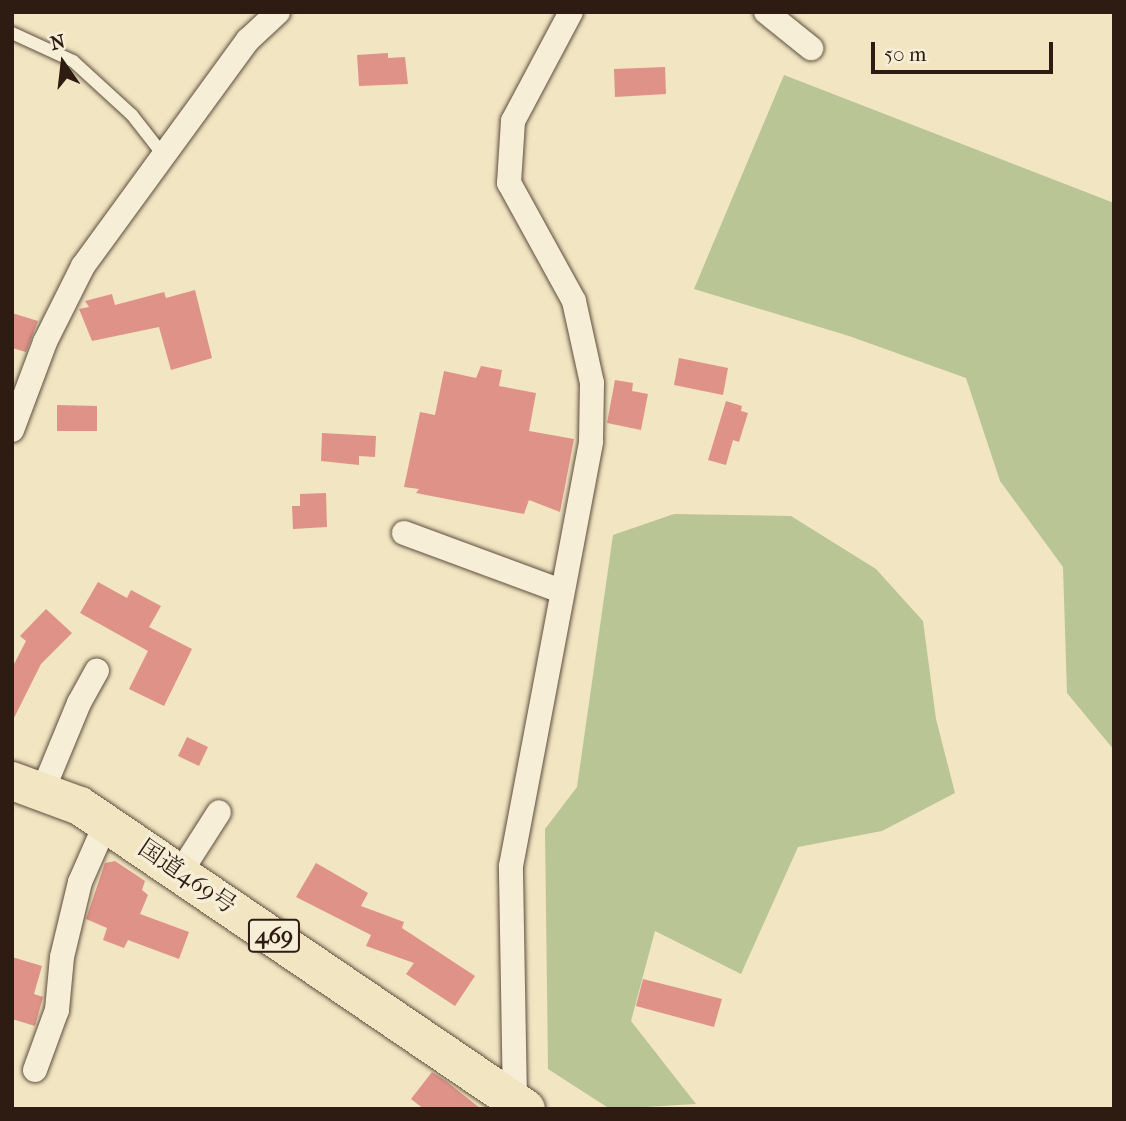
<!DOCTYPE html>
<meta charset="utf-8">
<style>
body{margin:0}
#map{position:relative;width:1126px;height:1121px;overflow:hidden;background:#f1e5c2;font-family:"IM FELL French Canon","Noto Serif JP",serif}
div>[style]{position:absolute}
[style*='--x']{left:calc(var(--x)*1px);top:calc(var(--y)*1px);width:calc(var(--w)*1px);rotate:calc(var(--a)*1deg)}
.green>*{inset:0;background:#b9c594}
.building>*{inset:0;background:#df9288}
.roads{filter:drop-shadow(0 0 2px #5f4e3e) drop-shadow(0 0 2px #5f4e3e)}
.lane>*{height:12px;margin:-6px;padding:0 6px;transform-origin:6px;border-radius:6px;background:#f6eed7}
.street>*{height:24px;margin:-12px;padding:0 12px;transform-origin:12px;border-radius:12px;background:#f6eed7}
.highway>*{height:38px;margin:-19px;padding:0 19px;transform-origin:19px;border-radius:19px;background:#f1e5c2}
span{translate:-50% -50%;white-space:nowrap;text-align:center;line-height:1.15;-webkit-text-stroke:7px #f6eed7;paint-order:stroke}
.shield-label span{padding:2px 5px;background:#f6eed7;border:2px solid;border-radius:5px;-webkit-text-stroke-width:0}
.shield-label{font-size:23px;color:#2e1c12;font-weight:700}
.street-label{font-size:24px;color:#2e1c12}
.frame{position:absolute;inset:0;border:14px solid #2e1c12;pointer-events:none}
.north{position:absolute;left:28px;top:28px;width:70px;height:70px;-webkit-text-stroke:5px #f6eed7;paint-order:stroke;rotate:346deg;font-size:19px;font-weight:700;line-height:28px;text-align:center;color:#2e1c12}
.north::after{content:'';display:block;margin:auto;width:24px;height:32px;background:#2e1c12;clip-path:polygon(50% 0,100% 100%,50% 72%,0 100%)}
.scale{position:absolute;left:871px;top:42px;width:182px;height:32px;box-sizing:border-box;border:4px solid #2e1c12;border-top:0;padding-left:9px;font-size:21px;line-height:24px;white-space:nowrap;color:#2e1c12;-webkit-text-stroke:5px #f6eed7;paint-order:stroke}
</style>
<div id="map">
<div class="green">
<div style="clip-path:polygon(784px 75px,1114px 203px,1114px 750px,1067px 693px,1063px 567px,1000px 481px,966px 378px,849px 336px,694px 289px)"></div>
<div style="clip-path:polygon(674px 514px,791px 516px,876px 569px,923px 621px,936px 719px,955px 793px,882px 831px,798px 847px,741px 974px,655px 931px,631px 1021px,696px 1104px,610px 1109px,548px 1069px,545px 829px,577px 787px,613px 535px)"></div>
</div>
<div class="building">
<div style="clip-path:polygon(388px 53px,388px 58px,405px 57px,408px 84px,359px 86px,357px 55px)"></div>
<div style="clip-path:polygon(665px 67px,666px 94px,615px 97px,614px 69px)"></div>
<div style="clip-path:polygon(195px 290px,212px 358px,171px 370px,159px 327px,92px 341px,79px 309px,89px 307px,85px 301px,112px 294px,115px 305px,164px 292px,166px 298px)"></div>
<div style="clip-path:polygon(12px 313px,38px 321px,26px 352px,12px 348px)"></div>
<div style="clip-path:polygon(679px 358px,728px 368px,723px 395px,674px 385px)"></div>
<div style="clip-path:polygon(481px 366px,502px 370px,499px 386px,536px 393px,529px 431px,574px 439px,560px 512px,529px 500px,524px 514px,416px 493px,419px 489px,404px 487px,420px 412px,435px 415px,444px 371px,476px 378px)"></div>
<div style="clip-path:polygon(615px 380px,633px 383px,632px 391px,648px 394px,641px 430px,607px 423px)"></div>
<div style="clip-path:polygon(726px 401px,742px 406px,741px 411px,748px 413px,739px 442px,733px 440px,726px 465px,708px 460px)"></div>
<div style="clip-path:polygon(57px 405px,97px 406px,97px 431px,57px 431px)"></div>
<div style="clip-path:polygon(322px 433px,376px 436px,375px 457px,359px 456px,359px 465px,321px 461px)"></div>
<div style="clip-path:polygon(326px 493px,327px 527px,293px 529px,292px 506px,300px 506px,300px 494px)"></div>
<div style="clip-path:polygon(98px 582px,127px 598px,131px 590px,161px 606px,149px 627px,192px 649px,164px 706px,129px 689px,148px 651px,80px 613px)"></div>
<div style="clip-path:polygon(46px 609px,72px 633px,41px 664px,12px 722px,12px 668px,26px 641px,20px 636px)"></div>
<div style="clip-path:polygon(187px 737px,208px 747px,199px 766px,178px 756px)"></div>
<div style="clip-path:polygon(115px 861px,145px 881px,142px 890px,148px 895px,140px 914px,189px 932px,179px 959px,128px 940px,124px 948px,103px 940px,107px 928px,86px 919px,105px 863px)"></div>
<div style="clip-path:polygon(316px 863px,368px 893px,361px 906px,404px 922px,402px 928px,475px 976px,455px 1006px,406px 974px,414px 963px,366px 946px,371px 935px,296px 897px)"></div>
<div style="clip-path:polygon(12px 957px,42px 966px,34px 994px,43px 997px,35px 1026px,12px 1019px)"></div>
<div style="clip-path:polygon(643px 979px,722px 999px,714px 1027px,636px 1006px)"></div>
<div style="clip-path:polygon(432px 1072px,446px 1081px,481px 1109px,424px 1109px,411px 1099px)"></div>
</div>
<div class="roads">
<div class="lane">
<div style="--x:12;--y:33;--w:67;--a:24.7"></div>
<div style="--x:73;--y:61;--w:80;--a:42.5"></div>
<div style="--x:132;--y:115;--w:52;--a:52"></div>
</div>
<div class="street">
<div style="--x:766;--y:12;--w:58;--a:38.7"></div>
<div style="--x:12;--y:430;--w:94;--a:-69.4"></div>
<div style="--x:45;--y:342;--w:85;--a:-63.4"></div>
<div style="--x:83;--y:266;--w:280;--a:-53.9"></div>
<div style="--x:248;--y:40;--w:41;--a:-43"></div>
<div style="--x:404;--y:533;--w:167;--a:20.3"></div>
<div style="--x:43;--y:790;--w:94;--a:-67.5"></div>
<div style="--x:79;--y:703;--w:37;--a:-61"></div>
<div style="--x:180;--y:873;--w:72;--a:-57.4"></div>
<div style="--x:35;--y:1070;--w:64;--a:-69.9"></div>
<div style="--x:57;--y:1010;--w:53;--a:-84.6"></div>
<div style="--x:62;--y:957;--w:77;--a:-76.5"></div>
<div style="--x:80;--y:882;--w:64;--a:-66.2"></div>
<div style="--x:515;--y:1102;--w:236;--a:-91"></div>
<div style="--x:511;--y:866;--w:432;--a:-79.3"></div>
<div style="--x:591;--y:441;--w:58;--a:-89"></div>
<div style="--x:592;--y:383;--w:84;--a:-102.4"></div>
<div style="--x:574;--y:301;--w:135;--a:-118.8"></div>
<div style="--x:509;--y:183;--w:62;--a:-86.3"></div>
<div style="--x:513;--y:121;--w:123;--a:-62"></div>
</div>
<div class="highway">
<div style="--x:12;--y:781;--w:72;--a:20.2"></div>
<div style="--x:80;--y:806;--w:539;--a:34.19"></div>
</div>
</div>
<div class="shield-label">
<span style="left:274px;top:936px">469</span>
</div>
<div class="street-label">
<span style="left:187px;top:877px;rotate:34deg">国道469号</span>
</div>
<div class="frame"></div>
<div class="north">N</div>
<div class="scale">50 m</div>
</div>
